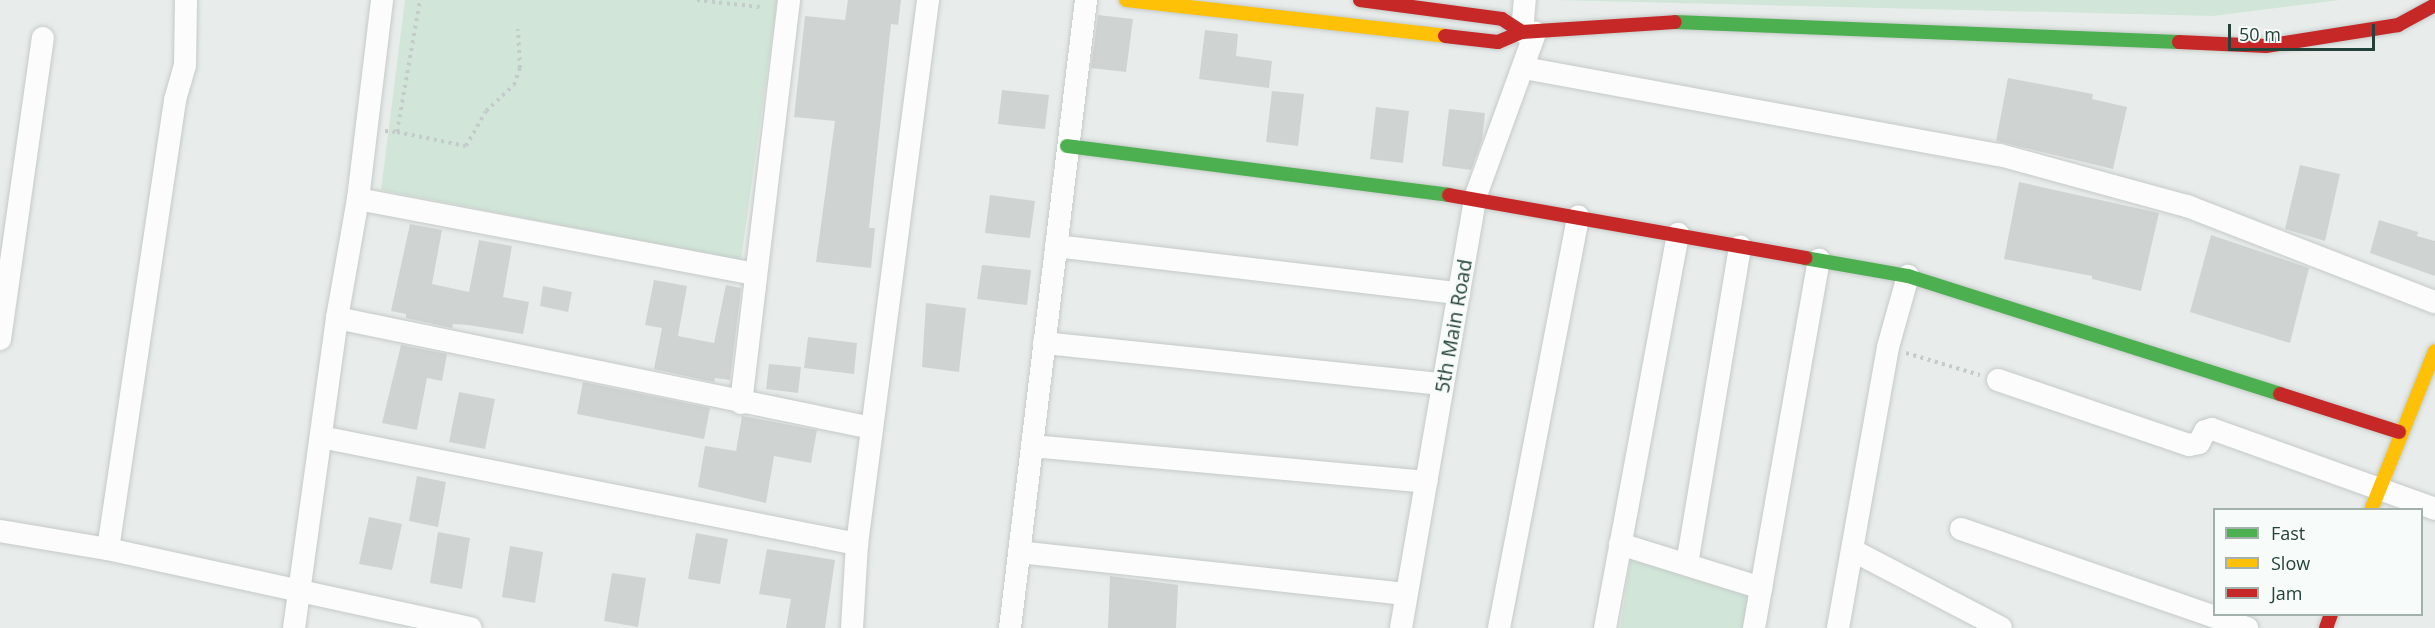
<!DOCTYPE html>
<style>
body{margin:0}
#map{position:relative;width:2435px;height:628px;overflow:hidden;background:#e8edeb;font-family:"Open Sans",sans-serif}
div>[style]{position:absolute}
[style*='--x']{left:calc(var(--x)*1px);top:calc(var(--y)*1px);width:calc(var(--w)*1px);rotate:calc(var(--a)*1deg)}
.green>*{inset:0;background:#d1e6d8}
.building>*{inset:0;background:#cfd4d2}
.path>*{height:4px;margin-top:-2px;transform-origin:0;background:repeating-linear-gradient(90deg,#c3ccca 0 3px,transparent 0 7.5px)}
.roads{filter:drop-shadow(0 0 2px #c5cac8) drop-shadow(0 0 2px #c5cac8)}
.street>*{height:22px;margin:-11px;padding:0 11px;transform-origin:11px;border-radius:11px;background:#fcfcfc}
.fast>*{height:14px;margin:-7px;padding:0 7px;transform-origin:7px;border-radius:7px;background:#4caf50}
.slow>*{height:14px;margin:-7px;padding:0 7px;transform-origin:7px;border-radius:7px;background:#ffc107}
.jam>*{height:14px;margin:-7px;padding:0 7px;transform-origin:7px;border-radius:7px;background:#c62828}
span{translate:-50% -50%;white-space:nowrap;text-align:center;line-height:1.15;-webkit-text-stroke:6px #f7fbf9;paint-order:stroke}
.street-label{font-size:20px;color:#24423a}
.legend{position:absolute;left:2213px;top:508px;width:210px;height:108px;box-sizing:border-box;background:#f7fbf9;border:2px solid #a3b1ad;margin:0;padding:8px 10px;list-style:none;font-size:18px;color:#24423a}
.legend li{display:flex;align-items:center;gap:12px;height:30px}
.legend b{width:30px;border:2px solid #a3b1ad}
.scale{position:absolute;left:2228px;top:24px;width:147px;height:27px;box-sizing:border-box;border:3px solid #24423a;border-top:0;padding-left:8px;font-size:18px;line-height:21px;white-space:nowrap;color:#24423a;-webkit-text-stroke:4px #f7fbf9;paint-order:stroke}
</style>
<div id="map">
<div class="green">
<div style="clip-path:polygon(405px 0,777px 0,741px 260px,381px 190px)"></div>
<div style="clip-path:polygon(1556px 0,2340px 0,2213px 16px)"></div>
<div style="clip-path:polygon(1632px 551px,1753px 594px,1747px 628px,1620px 628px)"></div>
</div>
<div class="building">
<div style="clip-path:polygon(848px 0,901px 0,898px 25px,891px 24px,869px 228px,875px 228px,871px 268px,816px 262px,835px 121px,794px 117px,805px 16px,845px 20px)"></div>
<div style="clip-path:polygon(1098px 15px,1133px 19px,1126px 72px,1091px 68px)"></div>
<div style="clip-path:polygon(1205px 30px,1238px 34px,1236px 56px,1272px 61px,1269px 88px,1199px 79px)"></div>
<div style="clip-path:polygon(2008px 78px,2093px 94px,2092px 99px,2127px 107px,2113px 169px,1996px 141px)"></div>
<div style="clip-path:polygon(1002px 90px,1049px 95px,1045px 129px,998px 124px)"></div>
<div style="clip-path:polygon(1272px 91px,1304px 94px,1298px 146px,1266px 142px)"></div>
<div style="clip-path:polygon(1376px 107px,1409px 111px,1403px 163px,1370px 159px)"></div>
<div style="clip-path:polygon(1449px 109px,1485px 113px,1482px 140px,1471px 170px,1442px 166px)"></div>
<div style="clip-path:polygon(2300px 165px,2340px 174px,2325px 241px,2285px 229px)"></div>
<div style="clip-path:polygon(2019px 182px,2159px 213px,2141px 291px,2092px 279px,2092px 276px,2004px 259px)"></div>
<div style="clip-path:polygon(990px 195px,1035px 201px,1030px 238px,985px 233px)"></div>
<div style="clip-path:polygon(2379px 220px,2418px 232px,2417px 236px,2435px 241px,2435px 276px,2370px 253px)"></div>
<div style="clip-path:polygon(410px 224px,442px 230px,432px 284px,469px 292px,479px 240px,512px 246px,503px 297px,529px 302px,523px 334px,468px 325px,453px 324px,452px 328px,406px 318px,406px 314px,391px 311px)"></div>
<div style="clip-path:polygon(2211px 235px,2309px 268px,2290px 343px,2190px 312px)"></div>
<div style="clip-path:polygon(982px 265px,1031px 270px,1027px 305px,977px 299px)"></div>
<div style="clip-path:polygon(654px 280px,687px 286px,678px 336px,714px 343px,726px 285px,741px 288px,730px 380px,715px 378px,714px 382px,654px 369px,662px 328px,645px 325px)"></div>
<div style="clip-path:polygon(543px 286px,572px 292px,568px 312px,540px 306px)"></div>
<div style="clip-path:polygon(926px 303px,966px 308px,959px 372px,922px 367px)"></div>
<div style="clip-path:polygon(808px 337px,857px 343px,854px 374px,804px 368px)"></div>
<div style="clip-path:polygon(401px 345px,447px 354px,442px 381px,427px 378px,417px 430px,382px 423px)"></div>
<div style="clip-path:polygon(769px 364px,801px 367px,798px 393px,766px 389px)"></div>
<div style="clip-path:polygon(583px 382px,710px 408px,704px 439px,577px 414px)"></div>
<div style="clip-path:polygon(459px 392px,495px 399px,485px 449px,449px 442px)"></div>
<div style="clip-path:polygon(742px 416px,817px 430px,811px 463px,774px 456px,766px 503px,698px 487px,705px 446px,736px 451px)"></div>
<div style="clip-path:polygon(417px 476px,446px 482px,438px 527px,409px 521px)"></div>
<div style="clip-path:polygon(369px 517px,402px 524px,392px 570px,359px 564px)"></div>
<div style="clip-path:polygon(438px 532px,470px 538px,462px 589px,430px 583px)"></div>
<div style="clip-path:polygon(696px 533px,728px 539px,720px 584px,688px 579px)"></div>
<div style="clip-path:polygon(510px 546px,543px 552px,535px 603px,502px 597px)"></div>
<div style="clip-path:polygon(767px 549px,835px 560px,825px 628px,786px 628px,791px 599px,759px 594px)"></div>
<div style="clip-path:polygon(612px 573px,646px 578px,638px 627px,604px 621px)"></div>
<div style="clip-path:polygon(1110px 576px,1178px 585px,1176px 628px,1108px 628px)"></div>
</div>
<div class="path">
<div style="--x:697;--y:0;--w:63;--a:6.3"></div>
<div style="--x:385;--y:131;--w:12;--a:5"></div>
<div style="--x:397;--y:132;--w:134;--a:-80.1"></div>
<div style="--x:397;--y:132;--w:70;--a:11.5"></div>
<div style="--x:466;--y:146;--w:40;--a:-60.3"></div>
<div style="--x:486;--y:111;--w:38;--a:-43"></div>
<div style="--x:514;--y:85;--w:18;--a:-71"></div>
<div style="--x:520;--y:68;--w:39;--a:-93"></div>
<div style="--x:1906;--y:353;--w:77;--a:16.6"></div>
</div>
<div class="roads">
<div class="street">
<div style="--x:1522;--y:32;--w:32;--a:-85"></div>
<div style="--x:1524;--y:68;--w:484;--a:10.4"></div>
<div style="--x:2000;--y:155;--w:194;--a:15.3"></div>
<div style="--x:2187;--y:206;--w:266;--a:21.2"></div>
<div style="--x:358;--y:199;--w:403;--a:10.7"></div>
<div style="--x:1056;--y:246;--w:406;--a:6.7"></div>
<div style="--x:337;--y:318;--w:546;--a:11.62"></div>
<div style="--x:0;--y:339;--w:304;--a:-81.9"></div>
<div style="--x:1044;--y:343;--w:401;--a:5.9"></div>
<div style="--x:1998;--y:380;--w:202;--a:18.8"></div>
<div style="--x:2189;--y:445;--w:10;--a:-11"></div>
<div style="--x:2199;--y:443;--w:13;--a:-63"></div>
<div style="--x:2205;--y:431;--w:7;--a:-16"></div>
<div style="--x:2212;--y:429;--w:237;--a:19.7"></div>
<div style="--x:741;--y:403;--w:406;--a:-83.2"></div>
<div style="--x:321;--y:437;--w:547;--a:11.29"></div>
<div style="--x:1032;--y:446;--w:396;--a:5.2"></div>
<div style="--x:1961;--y:529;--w:303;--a:19.1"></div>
<div style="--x:0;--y:531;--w:109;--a:9.5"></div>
<div style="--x:108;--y:549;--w:371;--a:12.3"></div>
<div style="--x:1620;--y:544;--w:148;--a:17.3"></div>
<div style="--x:108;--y:549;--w:454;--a:-81.5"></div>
<div style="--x:175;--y:100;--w:36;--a:-74"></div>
<div style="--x:185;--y:65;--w:65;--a:-89.1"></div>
<div style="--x:1852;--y:550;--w:168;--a:27.6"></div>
<div style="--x:1019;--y:552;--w:389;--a:6.2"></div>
<div style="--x:1687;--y:564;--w:322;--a:-80.5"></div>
<div style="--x:294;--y:628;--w:313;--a:-82.1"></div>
<div style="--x:337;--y:318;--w:121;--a:-80"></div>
<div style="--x:358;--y:199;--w:200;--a:-83.1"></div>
<div style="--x:852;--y:628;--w:84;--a:-86.6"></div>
<div style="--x:857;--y:544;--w:549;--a:-82.56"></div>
<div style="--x:1010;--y:628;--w:633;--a:-83.1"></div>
<div style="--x:1401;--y:628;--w:436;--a:-80.2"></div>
<div style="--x:1475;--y:198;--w:176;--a:-70"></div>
<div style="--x:1499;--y:628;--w:419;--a:-79.1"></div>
<div style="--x:1605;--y:628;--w:401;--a:-79.5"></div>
<div style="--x:1754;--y:628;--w:374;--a:-80"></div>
<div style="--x:1838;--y:628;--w:285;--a:-79.9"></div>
<div style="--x:1888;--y:347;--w:74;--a:-74.3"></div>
</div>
<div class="fast">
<div style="--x:1675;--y:22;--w:504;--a:2.27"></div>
<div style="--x:1067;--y:146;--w:385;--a:7.3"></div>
<div style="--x:1805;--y:258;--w:105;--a:9.9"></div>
<div style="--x:1908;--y:276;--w:390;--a:17.6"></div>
</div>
<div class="slow">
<div style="--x:1126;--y:0;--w:321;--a:6.4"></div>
<div style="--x:2371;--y:510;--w:171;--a:-68.1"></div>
</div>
<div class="jam">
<div style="--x:1360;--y:0;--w:143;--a:7.6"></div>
<div style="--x:1502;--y:19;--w:24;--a:33"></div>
<div style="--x:1445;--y:36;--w:53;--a:6.5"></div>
<div style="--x:1498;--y:42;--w:26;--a:-23"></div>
<div style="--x:1522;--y:32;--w:153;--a:-3.7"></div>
<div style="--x:2179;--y:42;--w:87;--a:2.6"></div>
<div style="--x:2266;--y:46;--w:134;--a:-9"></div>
<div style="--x:2398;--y:25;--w:42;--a:-28.4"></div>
<div style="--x:1449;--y:195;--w:362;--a:10"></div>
<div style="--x:2280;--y:394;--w:125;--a:17.7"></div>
<div style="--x:2326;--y:628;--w:15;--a:-70"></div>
</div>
</div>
<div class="street-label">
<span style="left:1453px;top:326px;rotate:-80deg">5th Main Road</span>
</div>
<ul class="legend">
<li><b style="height:8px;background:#4caf50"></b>Fast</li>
<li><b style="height:8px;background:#ffc107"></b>Slow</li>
<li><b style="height:8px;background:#c62828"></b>Jam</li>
</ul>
<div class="scale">50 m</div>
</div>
